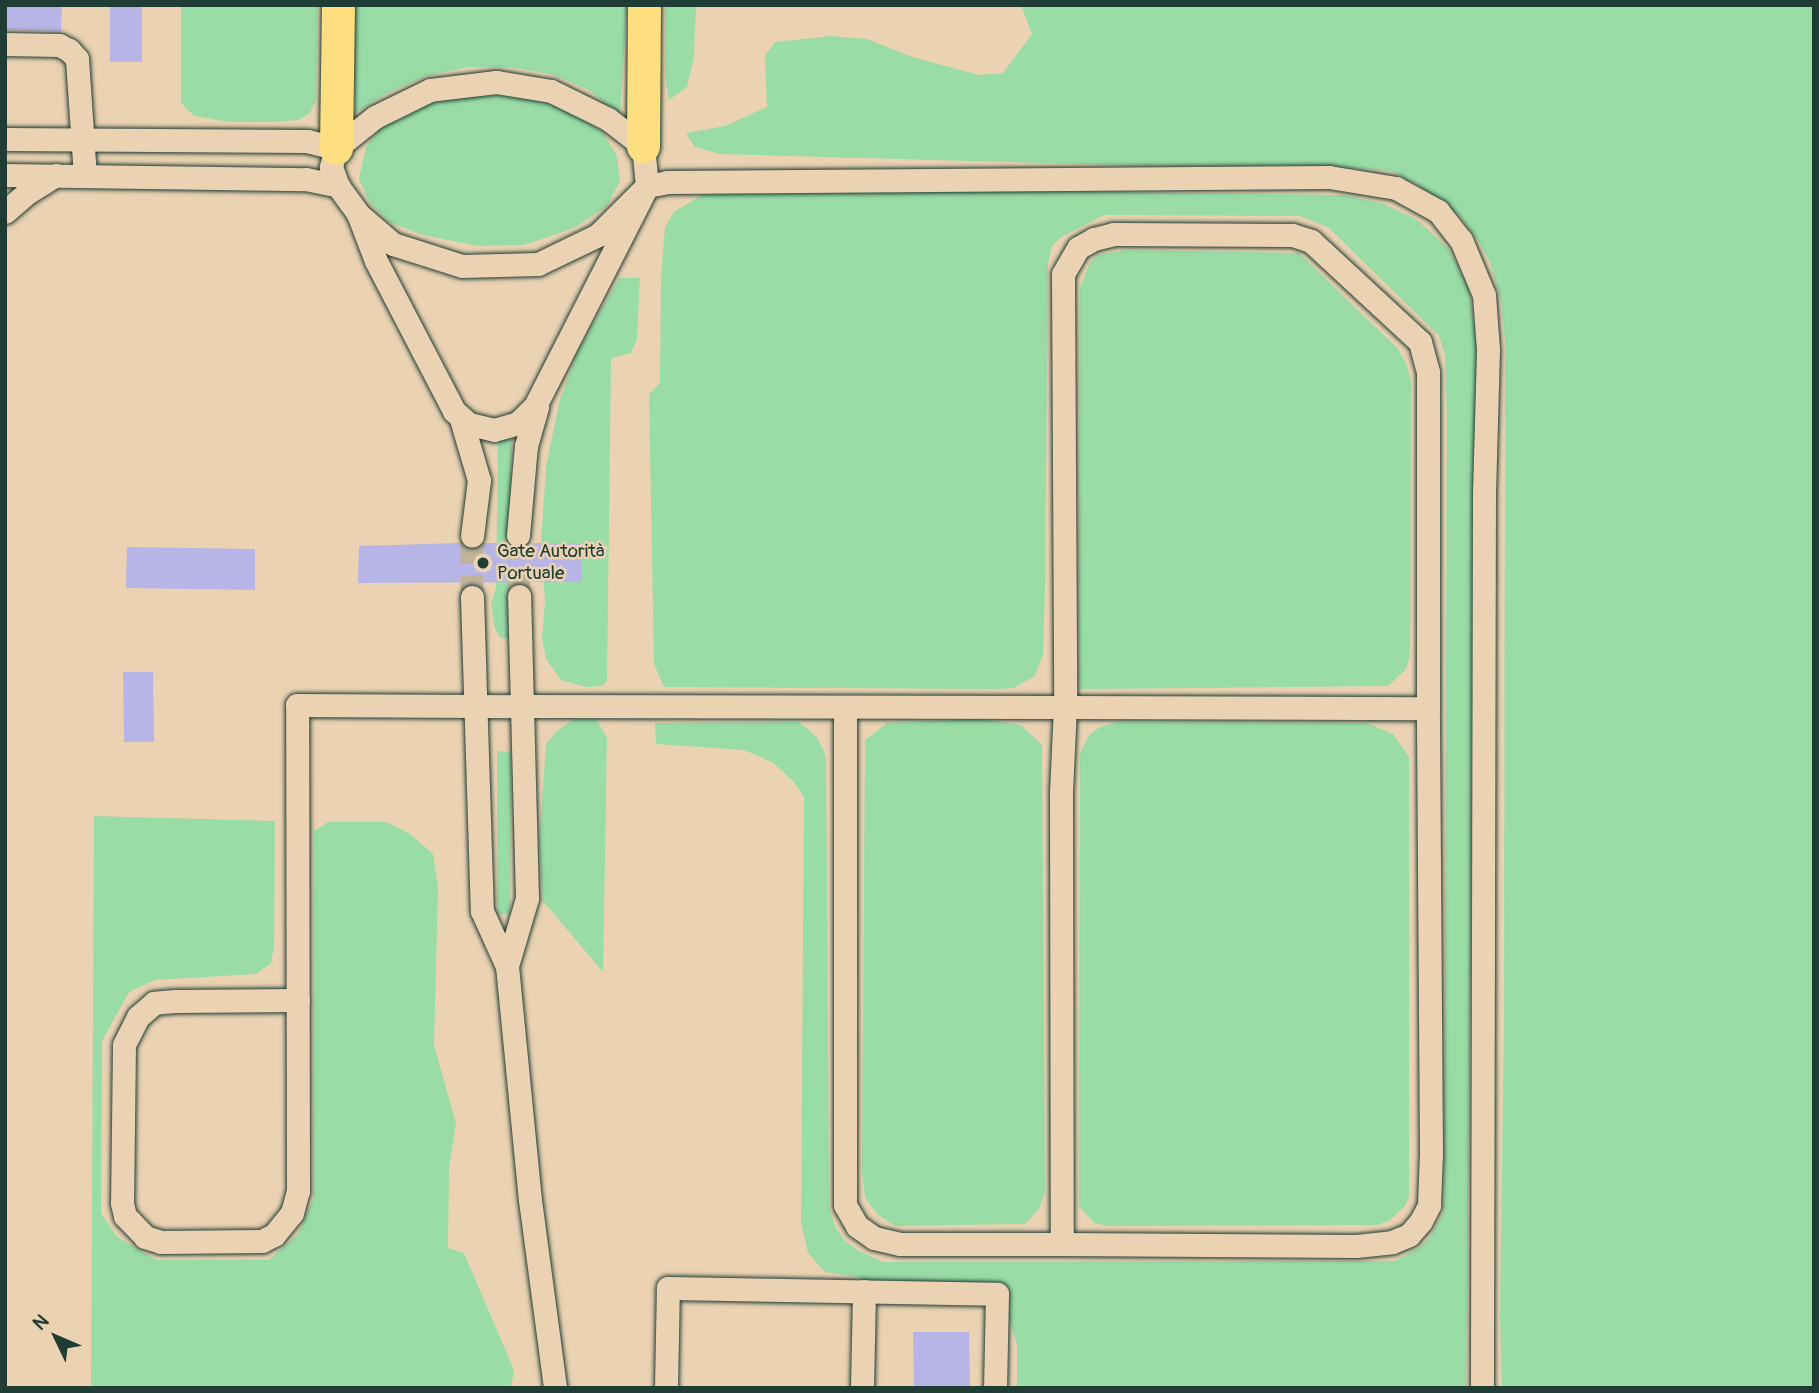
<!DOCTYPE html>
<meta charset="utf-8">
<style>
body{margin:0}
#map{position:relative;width:1819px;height:1393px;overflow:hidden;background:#ead2b2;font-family:Pangolin,sans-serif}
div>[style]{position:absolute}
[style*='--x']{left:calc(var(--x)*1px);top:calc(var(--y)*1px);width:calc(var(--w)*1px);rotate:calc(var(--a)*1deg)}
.green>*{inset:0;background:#9adca6}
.building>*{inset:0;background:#b7b5e6}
.minor-tunnel>*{height:23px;margin-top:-11.5px;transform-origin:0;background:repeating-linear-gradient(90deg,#c1b499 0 23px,transparent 0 34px)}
.roads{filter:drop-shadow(0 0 2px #1f3d34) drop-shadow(0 0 2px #1f3d34)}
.minor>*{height:23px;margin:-11.5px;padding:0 11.5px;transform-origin:11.5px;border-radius:11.5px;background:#ead2b2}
.highway>*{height:33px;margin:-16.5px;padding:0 16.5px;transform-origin:16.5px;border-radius:16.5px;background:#fedf80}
.dots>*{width:19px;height:19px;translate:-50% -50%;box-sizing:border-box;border:4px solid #ead2b2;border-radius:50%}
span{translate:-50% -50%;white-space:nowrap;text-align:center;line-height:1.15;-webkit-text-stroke:5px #ead2b2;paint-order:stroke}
.poi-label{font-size:19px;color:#1f3d34}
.left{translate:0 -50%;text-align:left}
.frame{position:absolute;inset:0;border:7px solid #1f3d34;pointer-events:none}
.north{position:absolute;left:21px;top:1302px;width:70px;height:70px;-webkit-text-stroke:5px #ead2b2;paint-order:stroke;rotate:314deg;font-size:19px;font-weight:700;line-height:28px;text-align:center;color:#1f3d34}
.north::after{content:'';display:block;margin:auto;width:24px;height:32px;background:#1f3d34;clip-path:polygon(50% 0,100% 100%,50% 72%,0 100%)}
</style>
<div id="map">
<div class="green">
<div style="clip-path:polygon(181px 5px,318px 5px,316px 100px,310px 113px,299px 120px,273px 122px,230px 122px,194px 116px,181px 103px)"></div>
<div style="clip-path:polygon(355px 5px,627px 5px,620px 114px,587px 89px,551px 74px,509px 67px,468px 67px,426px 76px,384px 95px,355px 113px)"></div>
<div style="clip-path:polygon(665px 5px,696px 5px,694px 56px,687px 87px,669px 100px,665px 76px)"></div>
<div style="clip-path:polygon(1021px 5px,1814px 5px,1814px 1388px,1502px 1388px,1500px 1315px,1504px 1022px,1505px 341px,1501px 301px,1490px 262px,1479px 242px,1459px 215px,1418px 185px,1391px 171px,1317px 165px,1155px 166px,720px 154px,695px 147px,686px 133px,725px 126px,767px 107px,765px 56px,775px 42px,831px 36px,867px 39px,912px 57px,979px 75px,1003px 73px,1032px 34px)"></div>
<div style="clip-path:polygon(490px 94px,533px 99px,571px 112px,602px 131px,617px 156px,620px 181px,607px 206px,574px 228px,524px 245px,477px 246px,423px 235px,391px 223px,369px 202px,359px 179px,366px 147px,382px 126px,408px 111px,443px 99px)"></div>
<div style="clip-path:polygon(809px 188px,1343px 195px,1382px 203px,1417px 220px,1448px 248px,1459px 269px,1469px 289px,1477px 346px,1466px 1388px,1017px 1388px,1017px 1345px,1008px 1316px,992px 1297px,868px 1284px,858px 1277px,825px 1272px,808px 1253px,801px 1222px,804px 797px,793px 781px,772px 762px,744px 750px,656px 744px,655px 723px,799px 722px,817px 737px,826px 756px,829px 1188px,830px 1211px,836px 1229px,845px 1241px,857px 1250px,883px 1262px,1395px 1261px,1420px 1247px,1430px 1237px,1443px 1213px,1444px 1196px,1447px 415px,1445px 355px,1439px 336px,1329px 228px,1300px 216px,1105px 215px,1061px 237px,1052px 246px,1048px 263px,1045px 590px,1043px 654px,1035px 676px,1014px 688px,996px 689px,664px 687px,654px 664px,649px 394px,660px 383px,661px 278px,665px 227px,674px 212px,703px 194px)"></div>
<div style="clip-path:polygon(1126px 250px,1299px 253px,1398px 349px,1407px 365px,1411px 383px,1410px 654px,1406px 669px,1388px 686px,1079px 689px,1080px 287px,1090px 263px,1097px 255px)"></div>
<div style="clip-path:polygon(619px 278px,640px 278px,637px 339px,631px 353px,611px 358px,607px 680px,603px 686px,586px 687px,561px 680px,546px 659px,542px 638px,545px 601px,541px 543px,546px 466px,560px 399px,577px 353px)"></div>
<div style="clip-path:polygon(509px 437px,512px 441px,508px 639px,500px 638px,494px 625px,491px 604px,496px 588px,498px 440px)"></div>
<div style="clip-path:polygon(585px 718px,596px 719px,607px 738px,603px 972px,543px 901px,539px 843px,546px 744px,557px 731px,572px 720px)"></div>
<div style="clip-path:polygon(979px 719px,1021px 725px,1042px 745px,1045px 1192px,1039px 1209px,1025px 1224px,895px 1226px,877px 1214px,865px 1198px,862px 1171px,865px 740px,887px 723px)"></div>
<div style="clip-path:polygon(1118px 722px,1367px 723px,1393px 734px,1409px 757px,1409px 1196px,1405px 1206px,1390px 1220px,1378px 1225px,1107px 1226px,1094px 1223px,1079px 1206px,1080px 754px,1089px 735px,1100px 727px)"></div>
<div style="clip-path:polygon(497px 751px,511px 752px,510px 915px,497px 913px)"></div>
<div style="clip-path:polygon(94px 816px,275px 821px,274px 947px,271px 963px,256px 974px,155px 980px,129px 992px,102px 1041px,101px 1213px,117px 1237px,157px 1260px,269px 1260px,298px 1234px,313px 1199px,314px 831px,328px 822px,386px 822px,409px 833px,433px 854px,438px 887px,434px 1045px,456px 1124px,449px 1168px,448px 1248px,464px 1253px,514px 1370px,511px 1388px,91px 1388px)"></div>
</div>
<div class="building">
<div style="clip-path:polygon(5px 5px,62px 5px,61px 31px,5px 30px)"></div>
<div style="clip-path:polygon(110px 5px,142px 5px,142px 62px,110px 62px)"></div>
<div style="clip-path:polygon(461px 543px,471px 550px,484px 543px,507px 543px,517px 549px,529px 543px,582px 543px,582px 582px,358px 583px,359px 546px)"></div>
<div style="clip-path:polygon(127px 547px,255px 549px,255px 590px,126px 588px)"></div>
<div style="clip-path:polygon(123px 672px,153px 672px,154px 742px,124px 742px)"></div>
<div style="clip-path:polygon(913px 1332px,969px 1332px,970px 1388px,914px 1388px)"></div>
</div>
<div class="minor-tunnel">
<div style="--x:518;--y:535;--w:61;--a:89.1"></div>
<div style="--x:472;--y:597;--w:61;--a:-90"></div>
</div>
<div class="roads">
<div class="minor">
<div style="--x:5;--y:44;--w:54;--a:1.1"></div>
<div style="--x:59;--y:45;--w:11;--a:27"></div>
<div style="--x:69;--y:50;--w:12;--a:48"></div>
<div style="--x:77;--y:59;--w:116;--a:86.1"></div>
<div style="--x:5;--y:139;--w:302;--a:0.4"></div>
<div style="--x:307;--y:141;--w:30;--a:14"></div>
<div style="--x:5;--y:175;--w:301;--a:0.8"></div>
<div style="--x:306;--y:179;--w:33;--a:12"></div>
<div style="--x:5;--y:212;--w:29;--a:-41"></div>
<div style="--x:27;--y:193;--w:34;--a:-32"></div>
<div style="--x:358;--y:214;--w:50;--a:69"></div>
<div style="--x:376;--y:261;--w:169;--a:62.5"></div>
<div style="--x:454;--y:411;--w:20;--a:41"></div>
<div style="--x:469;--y:424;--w:26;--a:13"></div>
<div style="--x:494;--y:430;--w:25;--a:-16"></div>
<div style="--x:518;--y:423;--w:24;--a:-45"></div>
<div style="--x:535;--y:406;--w:247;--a:-63"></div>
<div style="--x:647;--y:186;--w:40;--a:-95.7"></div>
<div style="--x:643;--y:146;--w:44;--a:-142.4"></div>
<div style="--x:608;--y:119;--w:64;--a:-153.8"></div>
<div style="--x:551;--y:91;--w:56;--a:-170.7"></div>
<div style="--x:496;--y:82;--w:66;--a:173.1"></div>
<div style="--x:430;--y:90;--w:61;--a:153.9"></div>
<div style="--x:375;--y:117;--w:50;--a:141.5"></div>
<div style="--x:336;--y:148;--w:20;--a:105"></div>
<div style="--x:331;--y:167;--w:20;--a:70"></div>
<div style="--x:338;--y:186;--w:34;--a:54"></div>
<div style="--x:358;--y:214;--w:46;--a:40.6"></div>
<div style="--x:393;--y:244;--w:72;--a:17.7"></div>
<div style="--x:462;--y:266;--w:76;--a:-1.5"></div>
<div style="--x:538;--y:264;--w:67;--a:-25.8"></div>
<div style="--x:598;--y:235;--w:69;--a:-45"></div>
<div style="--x:647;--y:186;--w:20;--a:-11"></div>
<div style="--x:667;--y:182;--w:662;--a:-0.43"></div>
<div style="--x:1329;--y:177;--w:68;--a:9.3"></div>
<div style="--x:1396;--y:188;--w:48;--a:28.7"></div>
<div style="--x:1438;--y:211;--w:37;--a:52"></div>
<div style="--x:1461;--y:240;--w:60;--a:67.3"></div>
<div style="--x:1484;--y:295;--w:55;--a:85.8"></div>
<div style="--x:1488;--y:350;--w:140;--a:91.6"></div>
<div style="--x:1484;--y:490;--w:898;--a:90.13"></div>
<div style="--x:461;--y:419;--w:64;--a:73.6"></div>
<div style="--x:479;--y:480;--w:56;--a:97.1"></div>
<div style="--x:518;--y:535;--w:89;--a:-84.9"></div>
<div style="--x:526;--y:446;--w:41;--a:-74.2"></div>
<div style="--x:472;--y:597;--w:314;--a:88.2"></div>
<div style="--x:482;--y:911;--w:60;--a:65.6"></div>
<div style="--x:507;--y:966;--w:235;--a:84.4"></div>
<div style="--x:530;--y:1200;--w:190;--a:82.4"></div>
<div style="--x:845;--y:707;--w:498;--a:90"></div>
<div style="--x:845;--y:1205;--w:24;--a:60"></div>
<div style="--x:857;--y:1226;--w:21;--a:35"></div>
<div style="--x:874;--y:1238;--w:27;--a:13"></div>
<div style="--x:900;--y:1244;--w:162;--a:0"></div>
<div style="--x:507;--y:966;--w:71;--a:-73.6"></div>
<div style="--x:527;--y:898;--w:302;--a:-91.5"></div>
<div style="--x:298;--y:1000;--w:123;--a:179.5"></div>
<div style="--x:175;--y:1001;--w:21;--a:175"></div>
<div style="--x:154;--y:1003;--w:21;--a:139"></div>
<div style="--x:138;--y:1017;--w:31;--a:117"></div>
<div style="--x:124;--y:1045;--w:158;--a:90.7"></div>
<div style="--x:122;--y:1203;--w:13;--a:77"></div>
<div style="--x:125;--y:1216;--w:29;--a:46"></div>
<div style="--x:145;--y:1237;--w:17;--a:17"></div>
<div style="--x:161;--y:1242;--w:101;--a:-0.6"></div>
<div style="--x:262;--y:1241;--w:13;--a:-27"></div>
<div style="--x:274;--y:1235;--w:28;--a:-51"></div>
<div style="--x:292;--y:1213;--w:23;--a:-75"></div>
<div style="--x:298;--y:1191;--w:486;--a:-90.1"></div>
<div style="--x:297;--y:705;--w:223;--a:0.3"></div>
<div style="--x:520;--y:706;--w:526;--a:0.11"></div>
<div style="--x:1046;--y:707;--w:19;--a:0"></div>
<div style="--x:1065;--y:707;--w:363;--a:0.2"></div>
<div style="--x:1428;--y:708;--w:336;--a:-90"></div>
<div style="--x:1428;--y:372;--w:31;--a:-105"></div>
<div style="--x:1420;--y:342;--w:149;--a:-137.2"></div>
<div style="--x:1311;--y:241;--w:20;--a:-162"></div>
<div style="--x:1292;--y:235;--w:178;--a:-179.7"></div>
<div style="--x:1114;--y:234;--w:21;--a:166"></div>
<div style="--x:1094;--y:239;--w:18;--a:151"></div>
<div style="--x:1078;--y:248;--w:30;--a:120"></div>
<div style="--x:1063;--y:274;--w:433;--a:89.7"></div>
<div style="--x:1065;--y:707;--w:86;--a:92.7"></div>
<div style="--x:1061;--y:793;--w:451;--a:89.9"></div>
<div style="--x:1062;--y:1244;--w:294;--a:0.4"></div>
<div style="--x:1356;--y:1246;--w:36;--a:-6"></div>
<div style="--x:1392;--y:1242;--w:18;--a:-22"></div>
<div style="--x:1409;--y:1235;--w:18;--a:-49"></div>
<div style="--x:1421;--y:1221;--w:18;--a:-63"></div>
<div style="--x:1429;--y:1205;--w:51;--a:-87.8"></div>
<div style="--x:1431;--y:1154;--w:446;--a:-90.4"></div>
<div style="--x:666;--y:1388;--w:100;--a:-88.9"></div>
<div style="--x:668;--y:1288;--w:329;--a:1"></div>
<div style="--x:997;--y:1294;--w:94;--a:91.2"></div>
<div style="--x:862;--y:1388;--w:97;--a:-88.8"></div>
</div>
<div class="highway">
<div style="--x:643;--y:146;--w:141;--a:-89.6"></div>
<div style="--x:336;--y:148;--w:143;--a:-89.2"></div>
</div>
</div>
<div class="dots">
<div style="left:483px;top:563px;background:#1f3d34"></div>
</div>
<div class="poi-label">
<span class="left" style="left:497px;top:563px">Gate Autorità<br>Portuale</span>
</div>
<div class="frame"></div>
<div class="north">N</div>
</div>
